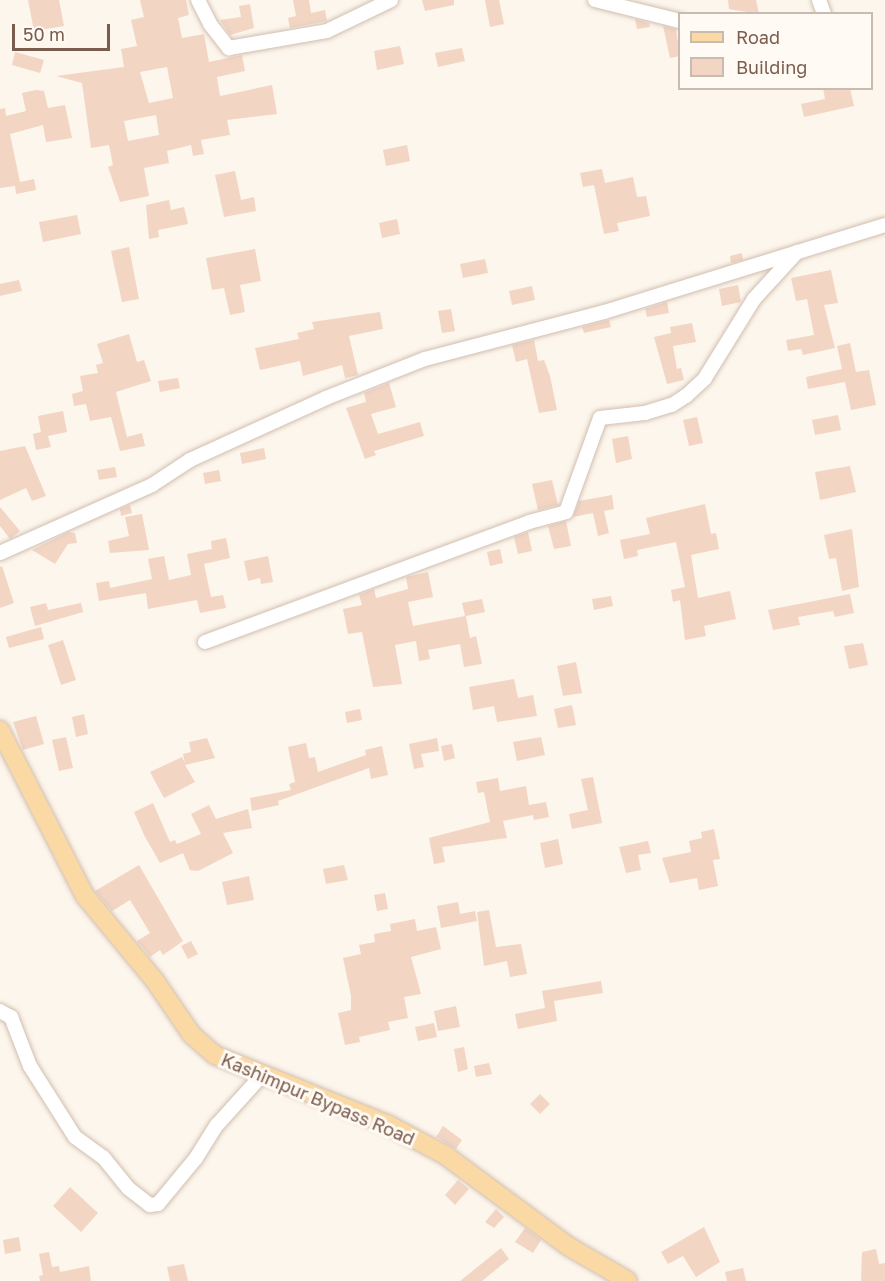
<!DOCTYPE html>
<style>
body{margin:0}
#map{position:relative;width:885px;height:1281px;overflow:hidden;background:#fdf6ec;font-family:"Golos Text",sans-serif}
div>[style]{position:absolute}
[style*='--x']{left:calc(var(--x)*1px);top:calc(var(--y)*1px);width:calc(var(--w)*1px);rotate:calc(var(--a)*1deg)}
.building>*{inset:0;background:#f3d5c3}
.roads{filter:drop-shadow(0 0 2px #d1beb0) drop-shadow(0 0 2px #d1beb0)}
.minor>*{height:14px;margin:-7px;padding:0 7px;transform-origin:7px;border-radius:7px;background:#fff}
.major>*{height:18px;margin:-9px;padding:0 9px;transform-origin:9px;border-radius:9px;background:#fbd9a5}
span{translate:-50% -50%;white-space:nowrap;text-align:center;line-height:1.15;-webkit-text-stroke:6px #fffaf3;paint-order:stroke}
.street-label{font-size:18px;color:#7a5c4d}
.legend{position:absolute;left:678px;top:12px;width:195px;height:78px;box-sizing:border-box;background:#fffaf3;border:2px solid #cabbb1;margin:0;padding:8px 10px;list-style:none;font-size:18px;color:#7a5c4d}
.legend li{display:flex;align-items:center;gap:12px;height:30px}
.legend b{width:30px;border:2px solid #cabbb1}
.scale{position:absolute;left:12px;top:24px;width:98px;height:27px;box-sizing:border-box;border:3px solid #7a5c4d;border-top:0;padding-left:8px;font-size:18px;line-height:21px;white-space:nowrap;color:#7a5c4d;-webkit-text-stroke:4px #fffaf3;paint-order:stroke}
</style>
<div id="map">
<div class="building">
<div style="clip-path:polygon(28px 0,59px 0,64px 26px,34px 31px)"></div>
<div style="clip-path:polygon(evenodd,140px 0,186px 0,189px 15px,178px 18px,182px 38px,204px 34px,209px 62px,242px 55px,245px 71px,217px 77px,220px 96px,272px 85px,277px 114px,227px 120px,230px 135px,201px 140px,204px 154px,193px 156px,191px 145px,167px 151px,169px 163px,144px 168px,149px 196px,120px 202px,108px 167px,113px 165px,109px 145px,91px 148px,82px 83px,56px 76px,124px 67px,121px 49px,137px 46px,131px 20px,144px 17px,140px 0,167px 67px,173px 98px,149px 103px,140px 72px,167px 67px,140px 0,156px 115px,159px 135px,128px 141px,124px 121px,156px 115px)"></div>
<div style="clip-path:polygon(293px 0,309px 0,311px 13px,325px 10px,327px 21px,290px 28px,288px 18px,296px 16px)"></div>
<div style="clip-path:polygon(422px 0,454px 0,454px 5px,425px 11px)"></div>
<div style="clip-path:polygon(485px 0,499px 0,504px 24px,490px 27px)"></div>
<div style="clip-path:polygon(728px 0,756px 0,759px 14px,729px 9px)"></div>
<div style="clip-path:polygon(250px 4px,254px 28px,230px 35px,220px 20px,241px 17px,239px 6px)"></div>
<div style="clip-path:polygon(635px 19px,649px 23px,650px 27px,637px 29px)"></div>
<div style="clip-path:polygon(663px 26px,676px 29px,680px 56px,670px 58px)"></div>
<div style="clip-path:polygon(400px 46px,404px 64px,377px 70px,374px 51px)"></div>
<div style="clip-path:polygon(462px 48px,465px 61px,438px 67px,435px 53px)"></div>
<div style="clip-path:polygon(15px 52px,44px 60px,40px 73px,12px 65px)"></div>
<div style="clip-path:polygon(823px 88px,850px 88px,854px 106px,804px 117px,801px 104px,825px 99px)"></div>
<div style="clip-path:polygon(36px 90px,44px 91px,48px 108px,65px 105px,72px 138px,46px 142px,43px 125px,10px 134px,20px 182px,34px 179px,36px 190px,16px 194px,15px 186px,0 188px,0 109px,5px 108px,6px 116px,26px 111px,22px 93px)"></div>
<div style="clip-path:polygon(407px 145px,410px 161px,386px 166px,383px 150px)"></div>
<div style="clip-path:polygon(602px 169px,605px 183px,633px 177px,637px 197px,646px 196px,650px 216px,617px 223px,619px 231px,604px 234px,594px 185px,583px 187px,580px 173px)"></div>
<div style="clip-path:polygon(235px 171px,241px 200px,254px 197px,256px 211px,224px 217px,215px 175px)"></div>
<div style="clip-path:polygon(169px 200px,171px 210px,184px 207px,188px 224px,158px 230px,159px 237px,149px 239px,146px 205px)"></div>
<div style="clip-path:polygon(77px 215px,81px 234px,43px 242px,39px 222px)"></div>
<div style="clip-path:polygon(397px 219px,400px 234px,382px 238px,379px 223px)"></div>
<div style="clip-path:polygon(129px 247px,139px 299px,122px 302px,111px 251px)"></div>
<div style="clip-path:polygon(255px 249px,261px 281px,240px 285px,245px 312px,230px 315px,224px 288px,212px 290px,206px 258px)"></div>
<div style="clip-path:polygon(742px 253px,743px 260px,731px 263px,730px 256px)"></div>
<div style="clip-path:polygon(485px 259px,488px 273px,463px 278px,460px 264px)"></div>
<div style="clip-path:polygon(831px 270px,838px 303px,824px 305px,835px 348px,803px 355px,801px 349px,788px 351px,786px 340px,814px 335px,807px 299px,796px 301px,791px 278px)"></div>
<div style="clip-path:polygon(19px 280px,22px 291px,0 296px,0 284px)"></div>
<div style="clip-path:polygon(738px 285px,741px 302px,722px 306px,719px 289px)"></div>
<div style="clip-path:polygon(532px 286px,535px 300px,512px 305px,509px 291px)"></div>
<div style="clip-path:polygon(667px 302px,669px 313px,647px 317px,645px 309px)"></div>
<div style="clip-path:polygon(451px 309px,455px 331px,442px 333px,438px 311px)"></div>
<div style="clip-path:polygon(380px 312px,383px 329px,349px 336px,358px 375px,345px 378px,342px 365px,303px 376px,300px 361px,260px 370px,255px 348px,299px 339px,297px 333px,314px 329px,312px 322px)"></div>
<div style="clip-path:polygon(609px 320px,611px 327px,584px 333px,582px 327px)"></div>
<div style="clip-path:polygon(692px 323px,696px 342px,673px 346px,677px 369px,681px 368px,684px 380px,667px 384px,654px 337px,671px 333px,670px 327px)"></div>
<div style="clip-path:polygon(129px 334px,137px 362px,144px 360px,151px 381px,116px 392px,127px 437px,142px 433px,145px 446px,120px 451px,111px 417px,90px 421px,86px 404px,74px 406px,72px 394px,83px 391px,80px 376px,98px 373px,96px 365px,103px 363px,97px 344px)"></div>
<div style="clip-path:polygon(534px 340px,538px 361px,544px 360px,550px 376px,557px 410px,539px 413px,527px 359px,516px 362px,512px 345px)"></div>
<div style="clip-path:polygon(850px 343px,856px 372px,869px 370px,876px 405px,851px 410px,845px 382px,808px 389px,806px 377px,842px 369px,837px 346px)"></div>
<div style="clip-path:polygon(178px 378px,180px 388px,160px 392px,158px 381px)"></div>
<div style="clip-path:polygon(389px 383px,396px 407px,371px 414px,378px 434px,420px 422px,424px 436px,374px 451px,376px 455px,365px 459px,346px 408px,366px 402px,364px 393px)"></div>
<div style="clip-path:polygon(63px 411px,67px 432px,48px 436px,51px 447px,36px 450px,33px 434px,41px 432px,38px 416px)"></div>
<div style="clip-path:polygon(838px 415px,841px 430px,815px 435px,812px 420px)"></div>
<div style="clip-path:polygon(697px 417px,703px 443px,689px 446px,683px 420px)"></div>
<div style="clip-path:polygon(628px 436px,632px 459px,616px 463px,612px 439px)"></div>
<div style="clip-path:polygon(25px 446px,46px 496px,32px 501px,26px 488px,0 500px,0 451px)"></div>
<div style="clip-path:polygon(264px 448px,266px 459px,242px 464px,240px 453px)"></div>
<div style="clip-path:polygon(850px 466px,856px 492px,820px 500px,815px 472px)"></div>
<div style="clip-path:polygon(115px 467px,117px 477px,99px 480px,97px 470px)"></div>
<div style="clip-path:polygon(219px 470px,221px 481px,205px 484px,203px 473px)"></div>
<div style="clip-path:polygon(552px 480px,558px 505px,538px 510px,532px 484px)"></div>
<div style="clip-path:polygon(612px 495px,614px 509px,604px 511px,609px 533px,598px 536px,593px 513px,573px 517px,579px 501px)"></div>
<div style="clip-path:polygon(705px 504px,711px 534px,716px 533px,719px 549px,691px 555px,698px 598px,730px 591px,736px 619px,704px 626px,706px 636px,685px 640px,680px 600px,673px 602px,671px 590px,685px 587px,676px 542px,637px 550px,638px 556px,624px 559px,620px 540px,650px 534px,646px 518px)"></div>
<div style="clip-path:polygon(130px 505px,132px 513px,121px 516px,120px 509px)"></div>
<div style="clip-path:polygon(0 507px,20px 531px,10px 539px,0 526px)"></div>
<div style="clip-path:polygon(142px 514px,149px 550px,110px 553px,108px 541px,129px 536px,125px 517px)"></div>
<div style="clip-path:polygon(566px 521px,571px 546px,554px 549px,548px 526px)"></div>
<div style="clip-path:polygon(852px 529px,859px 587px,842px 591px,836px 558px,829px 559px,824px 535px)"></div>
<div style="clip-path:polygon(69px 532px,75px 533px,77px 543px,68px 544px,55px 564px,32px 550px)"></div>
<div style="clip-path:polygon(528px 532px,532px 551px,518px 554px,514px 537px)"></div>
<div style="clip-path:polygon(226px 538px,230px 558px,204px 564px,211px 597px,223px 595px,226px 608px,200px 613px,197px 600px,148px 609px,146px 593px,99px 601px,96px 583px,109px 581px,110px 588px,152px 579px,148px 559px,164px 556px,169px 580px,191px 575px,187px 554px,212px 549px,211px 541px)"></div>
<div style="clip-path:polygon(500px 549px,503px 563px,490px 566px,487px 552px)"></div>
<div style="clip-path:polygon(268px 556px,273px 582px,261px 584px,260px 578px,248px 581px,244px 561px)"></div>
<div style="clip-path:polygon(2px 566px,14px 603px,0 608px,0 567px)"></div>
<div style="clip-path:polygon(428px 572px,433px 597px,408px 602px,413px 626px,465px 616px,462px 603px,482px 599px,485px 612px,466px 616px,470px 638px,476px 636px,482px 664px,464px 667px,460px 644px,428px 650px,430px 659px,419px 661px,416px 641px,395px 645px,402px 684px,373px 687px,362px 632px,348px 634px,343px 609px,362px 605px,359px 595px,374px 589px,376px 598px,408px 589px,406px 577px)"></div>
<div style="clip-path:polygon(850px 594px,854px 613px,835px 617px,833px 611px,798px 617px,800px 625px,773px 630px,768px 610px)"></div>
<div style="clip-path:polygon(611px 596px,613px 606px,594px 610px,592px 599px)"></div>
<div style="clip-path:polygon(46px 603px,48px 610px,81px 603px,83px 612px,35px 626px,30px 607px)"></div>
<div style="clip-path:polygon(41px 627px,44px 639px,9px 648px,6px 637px)"></div>
<div style="clip-path:polygon(63px 640px,76px 680px,61px 685px,48px 645px)"></div>
<div style="clip-path:polygon(863px 643px,868px 665px,849px 669px,844px 646px)"></div>
<div style="clip-path:polygon(576px 662px,582px 693px,563px 696px,557px 666px)"></div>
<div style="clip-path:polygon(514px 679px,518px 698px,533px 695px,537px 716px,497px 722px,494px 706px,473px 710px,469px 687px)"></div>
<div style="clip-path:polygon(572px 705px,576px 725px,558px 728px,554px 709px)"></div>
<div style="clip-path:polygon(360px 709px,362px 720px,347px 723px,345px 712px)"></div>
<div style="clip-path:polygon(84px 714px,88px 734px,76px 737px,72px 717px)"></div>
<div style="clip-path:polygon(36px 716px,44px 744px,23px 750px,13px 722px)"></div>
<div style="clip-path:polygon(66px 737px,73px 768px,59px 771px,52px 740px)"></div>
<div style="clip-path:polygon(541px 737px,545px 755px,517px 761px,513px 742px)"></div>
<div style="clip-path:polygon(207px 738px,215px 758px,185px 765px,195px 782px,164px 798px,150px 772px,182px 757px,185px 763px,183px 754px,191px 752px,189px 742px)"></div>
<div style="clip-path:polygon(437px 738px,439px 751px,421px 754px,424px 767px,414px 769px,409px 744px)"></div>
<div style="clip-path:polygon(306px 743px,309px 758px,315px 757px,318px 772px,366px 755px,365px 750px,382px 746px,388px 775px,371px 779px,369px 768px,278px 801px,279px 805px,252px 811px,250px 798px,291px 790px,289px 784px,295px 782px,288px 747px)"></div>
<div style="clip-path:polygon(452px 744px,455px 758px,444px 761px,441px 746px)"></div>
<div style="clip-path:polygon(593px 777px,602px 823px,572px 829px,569px 814px,588px 810px,581px 779px)"></div>
<div style="clip-path:polygon(498px 778px,500px 791px,526px 786px,529px 805px,546px 802px,549px 817px,534px 820px,533px 815px,503px 821px,507px 838px,442px 847px,445px 862px,434px 864px,429px 838px,490px 822px,484px 792px,478px 793px,476px 782px)"></div>
<div style="clip-path:polygon(153px 803px,170px 842px,175px 840px,177px 844px,201px 834px,191px 814px,209px 805px,216px 819px,248px 809px,252px 828px,223px 833px,233px 853px,198px 871px,190px 870px,183px 853px,160px 863px,145px 837px,134px 812px)"></div>
<div style="clip-path:polygon(714px 829px,720px 859px,713px 860px,718px 886px,699px 890px,697px 878px,670px 883px,662px 858px,691px 852px,689px 841px,702px 838px,701px 832px)"></div>
<div style="clip-path:polygon(558px 839px,563px 864px,545px 868px,540px 843px)"></div>
<div style="clip-path:polygon(648px 841px,651px 853px,638px 855px,641px 870px,626px 873px,619px 847px)"></div>
<div style="clip-path:polygon(139px 865px,183px 941px,163px 955px,160px 950px,150px 957px,137px 941px,150px 933px,130px 900px,112px 911px,95px 891px)"></div>
<div style="clip-path:polygon(344px 865px,348px 880px,326px 884px,323px 869px)"></div>
<div style="clip-path:polygon(249px 876px,254px 900px,227px 905px,222px 882px)"></div>
<div style="clip-path:polygon(385px 893px,388px 909px,377px 911px,374px 895px)"></div>
<div style="clip-path:polygon(458px 902px,460px 914px,475px 911px,477px 921px,441px 928px,437px 906px)"></div>
<div style="clip-path:polygon(489px 910px,496px 947px,521px 944px,527px 974px,510px 977px,507px 961px,484px 966px,477px 912px)"></div>
<div style="clip-path:polygon(415px 919px,417px 931px,436px 927px,441px 949px,411px 957px,421px 994px,404px 997px,408px 1018px,388px 1022px,390px 1030px,359px 1037px,360px 1042px,345px 1045px,338px 1013px,351px 1010px,351px 996px,343px 958px,361px 954px,359px 945px,375px 942px,374px 934px,391px 931px,390px 924px)"></div>
<div style="clip-path:polygon(191px 941px,198px 954px,188px 959px,181px 946px)"></div>
<div style="clip-path:polygon(601px 981px,603px 993px,554px 1001px,557px 1021px,518px 1029px,515px 1014px,545px 1008px,542px 991px)"></div>
<div style="clip-path:polygon(456px 1006px,460px 1027px,438px 1031px,434px 1011px)"></div>
<div style="clip-path:polygon(434px 1023px,437px 1037px,418px 1041px,415px 1027px)"></div>
<div style="clip-path:polygon(464px 1047px,468px 1069px,458px 1072px,454px 1049px)"></div>
<div style="clip-path:polygon(489px 1063px,492px 1074px,476px 1077px,474px 1066px)"></div>
<div style="clip-path:polygon(540px 1094px,550px 1104px,540px 1114px,530px 1104px)"></div>
<div style="clip-path:polygon(443px 1126px,462px 1140px,456px 1149px,436px 1137px)"></div>
<div style="clip-path:polygon(458px 1180px,469px 1189px,455px 1205px,445px 1195px)"></div>
<div style="clip-path:polygon(70px 1187px,98px 1213px,81px 1232px,53px 1206px)"></div>
<div style="clip-path:polygon(496px 1209px,504px 1217px,494px 1228px,485px 1222px)"></div>
<div style="clip-path:polygon(704px 1227px,720px 1262px,696px 1277px,683px 1256px,668px 1264px,661px 1252px)"></div>
<div style="clip-path:polygon(525px 1228px,541px 1240px,533px 1253px,515px 1242px)"></div>
<div style="clip-path:polygon(19px 1237px,21px 1251px,5px 1254px,3px 1240px)"></div>
<div style="clip-path:polygon(501px 1248px,509px 1259px,482px 1281px,460px 1281px)"></div>
<div style="clip-path:polygon(876px 1249px,879px 1264px,885px 1263px,885px 1281px,861px 1281px,862px 1252px)"></div>
<div style="clip-path:polygon(49px 1252px,52px 1267px,59px 1266px,60px 1272px,89px 1266px,91px 1281px,40px 1281px,39px 1276px,43px 1275px,39px 1254px)"></div>
<div style="clip-path:polygon(184px 1264px,188px 1281px,170px 1281px,167px 1267px)"></div>
<div style="clip-path:polygon(743px 1268px,746px 1281px,727px 1281px,725px 1272px)"></div>
</div>
<div class="roads">
<div class="minor">
<div style="--x:198;--y:0;--w:27;--a:63"></div>
<div style="--x:210;--y:24;--w:31;--a:52"></div>
<div style="--x:229;--y:48;--w:99;--a:-9.8"></div>
<div style="--x:327;--y:31;--w:71;--a:-25.8"></div>
<div style="--x:595;--y:0;--w:88;--a:13.9"></div>
<div style="--x:819;--y:0;--w:15;--a:70"></div>
<div style="--x:0;--y:553;--w:167;--a:-24.1"></div>
<div style="--x:152;--y:485;--w:45;--a:-33.3"></div>
<div style="--x:190;--y:460;--w:149;--a:-24.5"></div>
<div style="--x:326;--y:398;--w:106;--a:-21.5"></div>
<div style="--x:425;--y:359;--w:185;--a:-14.7"></div>
<div style="--x:604;--y:312;--w:294;--a:-17.2"></div>
<div style="--x:205;--y:642;--w:346;--a:-20.3"></div>
<div style="--x:529;--y:522;--w:38;--a:-15"></div>
<div style="--x:566;--y:512;--w:100;--a:-70.1"></div>
<div style="--x:600;--y:418;--w:45;--a:-6.3"></div>
<div style="--x:645;--y:413;--w:28;--a:-17"></div>
<div style="--x:672;--y:405;--w:17;--a:-33"></div>
<div style="--x:686;--y:396;--w:26;--a:-43"></div>
<div style="--x:705;--y:378;--w:93;--a:-58.2"></div>
<div style="--x:754;--y:299;--w:64;--a:-47.5"></div>
<div style="--x:0;--y:1011;--w:13;--a:29"></div>
<div style="--x:11;--y:1017;--w:53;--a:68.8"></div>
<div style="--x:30;--y:1066;--w:84;--a:57.6"></div>
<div style="--x:75;--y:1137;--w:34;--a:36"></div>
<div style="--x:103;--y:1157;--w:40;--a:51"></div>
<div style="--x:128;--y:1188;--w:28;--a:38"></div>
<div style="--x:150;--y:1205;--w:8;--a:-7"></div>
<div style="--x:158;--y:1204;--w:60;--a:-50.4"></div>
<div style="--x:196;--y:1158;--w:39;--a:-58"></div>
<div style="--x:217;--y:1125;--w:67;--a:-48"></div>
</div>
<div class="major">
<div style="--x:0;--y:730;--w:186;--a:62.9"></div>
<div style="--x:85;--y:896;--w:110;--a:50.5"></div>
<div style="--x:155;--y:981;--w:65;--a:55.6"></div>
<div style="--x:192;--y:1035;--w:30;--a:41"></div>
<div style="--x:215;--y:1055;--w:185;--a:21.9"></div>
<div style="--x:387;--y:1124;--w:66;--a:28.1"></div>
<div style="--x:445;--y:1155;--w:153;--a:36.5"></div>
<div style="--x:568;--y:1246;--w:69;--a:30.3"></div>
</div>
</div>
<div class="street-label">
<span style="left:318px;top:1099px;rotate:23deg">Kashimpur Bypass Road</span>
</div>
<ul class="legend">
<li><b style="height:8px;background:#fbd9a5"></b>Road</li>
<li><b style="height:16px;background:#f3d5c3"></b>Building</li>
</ul>
<div class="scale">50 m</div>
</div>
